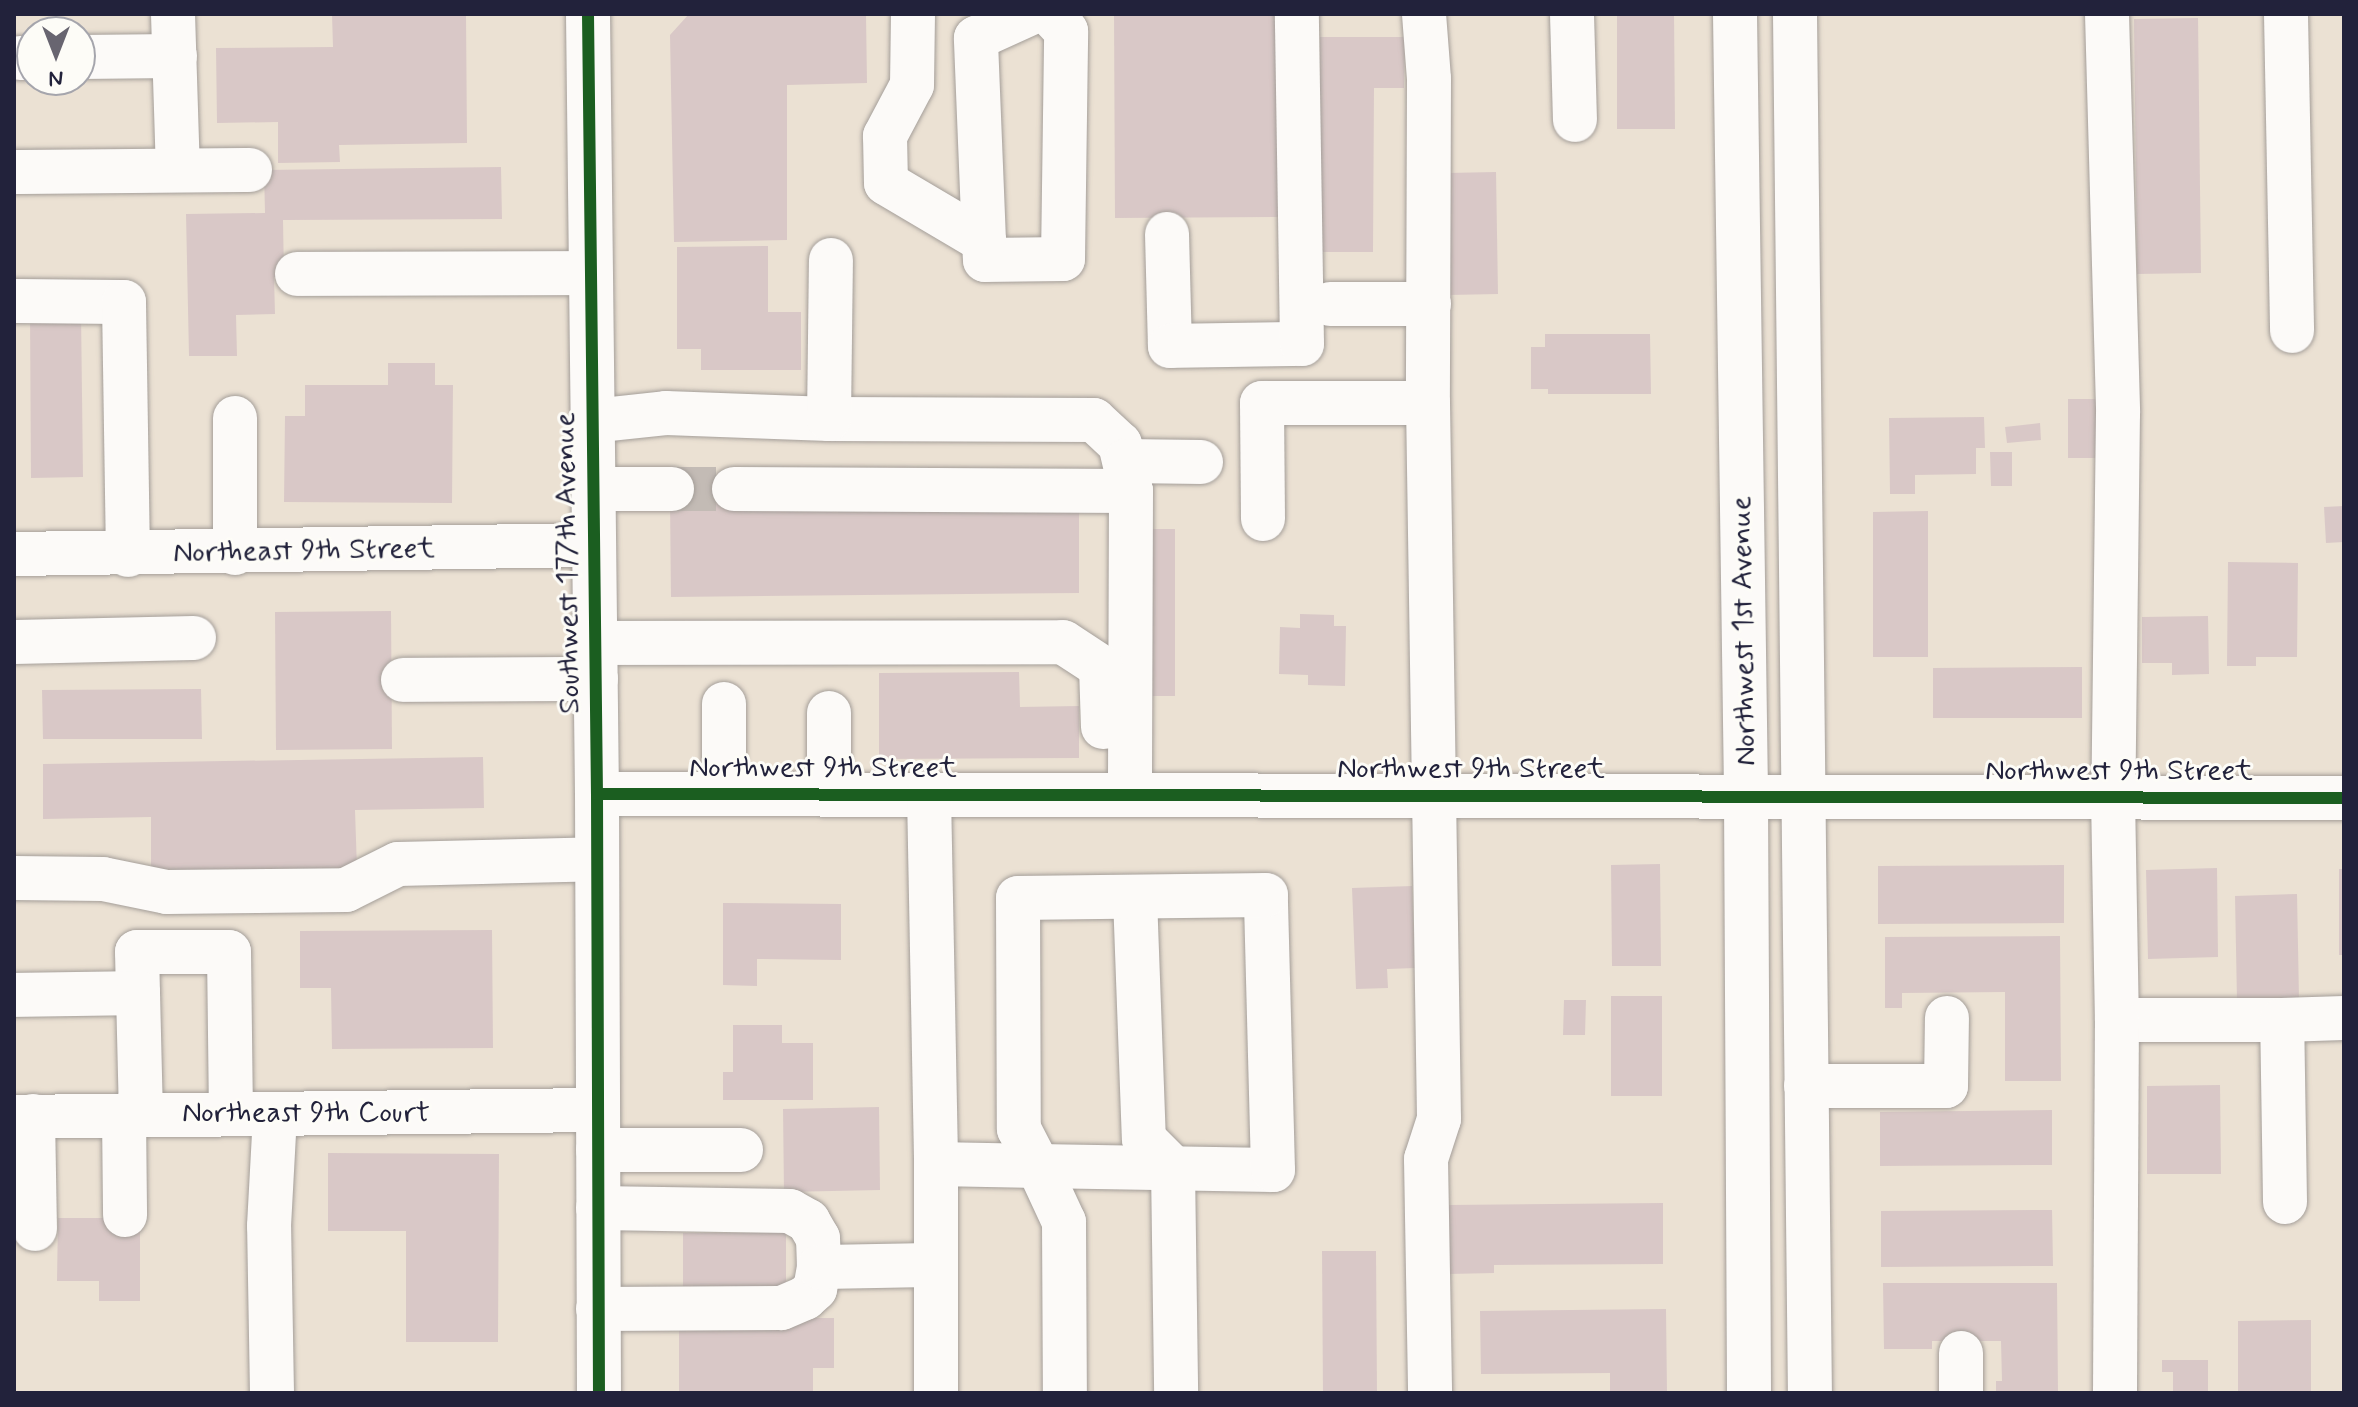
<!DOCTYPE html>
<style>
body{margin:0}
#map{position:relative;width:2358px;height:1407px;overflow:hidden;background:#ebe1d3;font-family:Mynerve,sans-serif}
div>[style]{position:absolute}
[style*='--x']{left:calc(var(--x)*1px);top:calc(var(--y)*1px);width:calc(var(--w)*1px);rotate:calc(var(--a)*1deg)}
.building>*{inset:0;background:#d9c8c7}
.minor-tunnel>*{height:44px;margin-top:-22px;transform-origin:0;background:repeating-linear-gradient(90deg,#c3bbb5 0 44px,transparent 0 66px)}
.roads{filter:drop-shadow(0 0 2px #a49e99) drop-shadow(0 0 2px #a49e99)}
.minor>*{height:44px;margin:-22px;padding:0 22px;transform-origin:22px;border-radius:22px;background:#fcfaf8}
.highway>*{height:44px;margin:-22px;padding:0 22px;transform-origin:22px;border-radius:22px;background:#fcfaf8}
.cycleway>*{height:12px;margin:-6px;padding:0 6px;transform-origin:6px;border-radius:6px;background:#1b5e20}
span{translate:-50% -50%;white-space:nowrap;text-align:center;line-height:1.15;-webkit-text-stroke:6px #fdfcf7;paint-order:stroke}
.street-label{font-size:30px;color:#22223b}
.frame{position:absolute;inset:0;border:16px solid #22223b;pointer-events:none}
.north{position:absolute;left:16px;top:16px;width:80px;height:80px;box-sizing:border-box;background:#fdfcf7;border:2px solid #a5a5ac;border-radius:50%;rotate:180deg;font-size:22px;font-weight:700;line-height:32px;text-align:center;color:#22223b}
.north::after{content:'';display:block;margin:auto;width:28px;height:36px;background:#686570;clip-path:polygon(50% 0,100% 100%,50% 72%,0 100%)}
</style>
<div id="map">
<div class="building">
<div style="clip-path:polygon(332px 14px,466px 14px,467px 143px,339px 145px,340px 162px,278px 163px,278px 122px,217px 123px,216px 48px,333px 47px)"></div>
<div style="clip-path:polygon(689px 14px,866px 14px,867px 83px,787px 85px,787px 240px,674px 242px,670px 35px)"></div>
<div style="clip-path:polygon(1114px 14px,1278px 14px,1279px 217px,1115px 218px)"></div>
<div style="clip-path:polygon(1617px 14px,1674px 14px,1675px 129px,1617px 129px)"></div>
<div style="clip-path:polygon(2198px 18px,2201px 273px,2137px 274px,2134px 19px)"></div>
<div style="clip-path:polygon(1320px 37px,1405px 37px,1404px 88px,1374px 88px,1373px 252px,1318px 252px)"></div>
<div style="clip-path:polygon(501px 167px,502px 219px,283px 220px,284px 277px,274px 277px,275px 314px,236px 315px,237px 356px,189px 356px,186px 214px,265px 213px,264px 170px)"></div>
<div style="clip-path:polygon(1496px 172px,1498px 294px,1449px 295px,1447px 173px)"></div>
<div style="clip-path:polygon(768px 246px,768px 312px,801px 312px,801px 370px,701px 370px,701px 349px,677px 349px,677px 247px)"></div>
<div style="clip-path:polygon(81px 313px,83px 477px,31px 478px,30px 314px)"></div>
<div style="clip-path:polygon(1545px 334px,1650px 334px,1651px 394px,1548px 394px,1548px 389px,1531px 389px,1531px 347px,1545px 347px)"></div>
<div style="clip-path:polygon(388px 363px,435px 363px,435px 385px,453px 385px,452px 503px,284px 502px,285px 416px,305px 416px,305px 385px,388px 385px)"></div>
<div style="clip-path:polygon(2068px 399px,2104px 399px,2104px 458px,2068px 458px)"></div>
<div style="clip-path:polygon(1984px 417px,1985px 448px,1976px 448px,1976px 474px,1915px 475px,1915px 494px,1890px 494px,1889px 418px)"></div>
<div style="clip-path:polygon(2040px 423px,2041px 440px,2007px 443px,2005px 427px)"></div>
<div style="clip-path:polygon(1990px 452px,2012px 452px,2012px 486px,1991px 486px)"></div>
<div style="clip-path:polygon(1079px 498px,1079px 593px,671px 597px,670px 502px)"></div>
<div style="clip-path:polygon(2344px 506px,2344px 542px,2326px 543px,2324px 507px)"></div>
<div style="clip-path:polygon(1928px 511px,1928px 657px,1873px 657px,1873px 512px)"></div>
<div style="clip-path:polygon(1148px 529px,1175px 529px,1175px 696px,1148px 696px)"></div>
<div style="clip-path:polygon(2228px 562px,2298px 563px,2297px 657px,2256px 657px,2256px 666px,2227px 666px)"></div>
<div style="clip-path:polygon(391px 611px,392px 749px,276px 750px,275px 612px)"></div>
<div style="clip-path:polygon(1300px 614px,1334px 615px,1334px 626px,1346px 626px,1345px 686px,1308px 685px,1308px 675px,1279px 674px,1280px 627px,1300px 628px)"></div>
<div style="clip-path:polygon(2208px 616px,2209px 674px,2172px 675px,2172px 663px,2142px 663px,2142px 617px)"></div>
<div style="clip-path:polygon(2082px 667px,2082px 718px,1933px 718px,1933px 668px)"></div>
<div style="clip-path:polygon(1019px 672px,1020px 707px,1079px 706px,1079px 758px,879px 759px,879px 673px)"></div>
<div style="clip-path:polygon(201px 689px,202px 739px,43px 739px,42px 690px)"></div>
<div style="clip-path:polygon(483px 757px,484px 808px,355px 810px,357px 869px,151px 872px,151px 817px,43px 819px,43px 764px)"></div>
<div style="clip-path:polygon(1660px 864px,1661px 966px,1612px 966px,1611px 865px)"></div>
<div style="clip-path:polygon(2064px 865px,2064px 923px,1878px 924px,1878px 866px)"></div>
<div style="clip-path:polygon(2217px 868px,2218px 957px,2148px 959px,2146px 870px)"></div>
<div style="clip-path:polygon(2339px 869px,2344px 869px,2344px 955px,2339px 955px)"></div>
<div style="clip-path:polygon(1412px 886px,1415px 968px,1387px 969px,1388px 988px,1356px 989px,1352px 888px)"></div>
<div style="clip-path:polygon(2297px 894px,2299px 999px,2237px 1001px,2235px 896px)"></div>
<div style="clip-path:polygon(723px 903px,841px 904px,841px 960px,757px 959px,757px 986px,723px 985px)"></div>
<div style="clip-path:polygon(492px 930px,493px 1048px,332px 1049px,331px 988px,300px 988px,300px 931px)"></div>
<div style="clip-path:polygon(2060px 936px,2061px 1081px,2005px 1081px,2005px 992px,1902px 993px,1902px 1008px,1885px 1008px,1885px 937px)"></div>
<div style="clip-path:polygon(1611px 996px,1662px 996px,1662px 1096px,1611px 1096px)"></div>
<div style="clip-path:polygon(1564px 1000px,1586px 1000px,1585px 1035px,1563px 1035px)"></div>
<div style="clip-path:polygon(733px 1025px,782px 1025px,782px 1043px,813px 1043px,813px 1100px,723px 1100px,723px 1072px,733px 1072px)"></div>
<div style="clip-path:polygon(2220px 1085px,2221px 1174px,2147px 1174px,2147px 1086px)"></div>
<div style="clip-path:polygon(879px 1107px,880px 1190px,784px 1192px,783px 1109px)"></div>
<div style="clip-path:polygon(2052px 1110px,2052px 1165px,1880px 1166px,1880px 1112px)"></div>
<div style="clip-path:polygon(328px 1153px,499px 1154px,498px 1342px,406px 1342px,406px 1231px,328px 1231px)"></div>
<div style="clip-path:polygon(1663px 1203px,1663px 1264px,1494px 1265px,1494px 1273px,1449px 1274px,1449px 1205px)"></div>
<div style="clip-path:polygon(2052px 1210px,2053px 1266px,1881px 1267px,1881px 1211px)"></div>
<div style="clip-path:polygon(58px 1218px,140px 1218px,140px 1301px,99px 1301px,99px 1281px,57px 1281px)"></div>
<div style="clip-path:polygon(683px 1233px,786px 1233px,786px 1301px,683px 1300px)"></div>
<div style="clip-path:polygon(1322px 1251px,1376px 1251px,1377px 1393px,1323px 1393px)"></div>
<div style="clip-path:polygon(1883px 1283px,2057px 1283px,2058px 1393px,1996px 1393px,1996px 1381px,2002px 1381px,2001px 1341px,1932px 1341px,1932px 1349px,1884px 1349px)"></div>
<div style="clip-path:polygon(1666px 1309px,1667px 1393px,1610px 1393px,1610px 1373px,1481px 1374px,1480px 1311px)"></div>
<div style="clip-path:polygon(679px 1318px,834px 1318px,834px 1368px,813px 1368px,813px 1393px,679px 1393px)"></div>
<div style="clip-path:polygon(2311px 1320px,2311px 1393px,2238px 1393px,2238px 1321px)"></div>
<div style="clip-path:polygon(2162px 1360px,2208px 1360px,2208px 1393px,2173px 1393px,2173px 1372px,2162px 1372px)"></div>
</div>
<div class="minor-tunnel">
<div style="--x:672;--y:489;--w:62;--a:0"></div>
</div>
<div class="roads">
<div class="minor">
<div style="--x:173;--y:14;--w:156;--a:88.2"></div>
<div style="--x:913;--y:14;--w:71;--a:90.8"></div>
<div style="--x:912;--y:85;--w:58;--a:117.9"></div>
<div style="--x:885;--y:136;--w:47;--a:88.8"></div>
<div style="--x:886;--y:183;--w:114;--a:30.6"></div>
<div style="--x:984;--y:241;--w:19;--a:87"></div>
<div style="--x:985;--y:260;--w:78;--a:-0.7"></div>
<div style="--x:1063;--y:259;--w:228;--a:-89.2"></div>
<div style="--x:1066;--y:31;--w:23;--a:-133"></div>
<div style="--x:1424;--y:14;--w:65;--a:85.6"></div>
<div style="--x:1429;--y:79;--w:324;--a:90.2"></div>
<div style="--x:1428;--y:403;--w:716;--a:89.12"></div>
<div style="--x:1439;--y:1119;--w:42;--a:108"></div>
<div style="--x:1426;--y:1159;--w:234;--a:89"></div>
<div style="--x:1572;--y:14;--w:106;--a:88.4"></div>
<div style="--x:1735;--y:14;--w:782;--a:89.19"></div>
<div style="--x:1746;--y:796;--w:597;--a:89.71"></div>
<div style="--x:1795;--y:14;--w:1379;--a:89.38"></div>
<div style="--x:2107;--y:14;--w:399;--a:88.4"></div>
<div style="--x:2118;--y:413;--w:383;--a:90.7"></div>
<div style="--x:2113;--y:796;--w:224;--a:89"></div>
<div style="--x:2117;--y:1020;--w:165;--a:0"></div>
<div style="--x:2286;--y:14;--w:317;--a:88.9"></div>
<div style="--x:80;--y:57;--w:95;--a:-0.6"></div>
<div style="--x:20;--y:58;--w:12;--a:0"></div>
<div style="--x:14;--y:172;--w:236;--a:-0.5"></div>
<div style="--x:1167;--y:234;--w:112;--a:88.5"></div>
<div style="--x:1170;--y:346;--w:132;--a:-0.9"></div>
<div style="--x:1302;--y:344;--w:330;--a:-90.9"></div>
<div style="--x:984;--y:241;--w:203;--a:-92.3"></div>
<div style="--x:976;--y:38;--w:58;--a:-24.4"></div>
<div style="--x:297;--y:274;--w:293;--a:-0.2"></div>
<div style="--x:14;--y:301;--w:110;--a:0.5"></div>
<div style="--x:124;--y:302;--w:253;--a:89.1"></div>
<div style="--x:1330;--y:304;--w:99;--a:0"></div>
<div style="--x:235;--y:418;--w:135;--a:90"></div>
<div style="--x:829;--y:419;--w:265;--a:0.2"></div>
<div style="--x:1094;--y:420;--w:35;--a:43"></div>
<div style="--x:1120;--y:444;--w:48;--a:76.8"></div>
<div style="--x:1131;--y:491;--w:303;--a:90.2"></div>
<div style="--x:592;--y:421;--w:74;--a:-6.2"></div>
<div style="--x:666;--y:413;--w:163;--a:2.1"></div>
<div style="--x:829;--y:419;--w:159;--a:-89.3"></div>
<div style="--x:1126;--y:461;--w:75;--a:0.8"></div>
<div style="--x:593;--y:489;--w:79;--a:0"></div>
<div style="--x:734;--y:489;--w:397;--a:0.3"></div>
<div style="--x:1263;--y:519;--w:116;--a:-90.5"></div>
<div style="--x:1262;--y:403;--w:166;--a:0"></div>
<div style="--x:14;--y:554;--w:580;--a:-0.89"></div>
<div style="--x:14;--y:642;--w:180;--a:-1.3"></div>
<div style="--x:595;--y:643;--w:468;--a:-0.1"></div>
<div style="--x:1063;--y:642;--w:45;--a:33.3"></div>
<div style="--x:1101;--y:667;--w:60;--a:88.1"></div>
<div style="--x:403;--y:680;--w:193;--a:-0.3"></div>
<div style="--x:724;--y:704;--w:90;--a:90"></div>
<div style="--x:829;--y:713;--w:81;--a:90"></div>
<div style="--x:597;--y:794;--w:1747;--a:0.13"></div>
<div style="--x:929;--y:794;--w:370;--a:88.9"></div>
<div style="--x:14;--y:878;--w:89;--a:0.6"></div>
<div style="--x:103;--y:879;--w:65;--a:11.5"></div>
<div style="--x:167;--y:892;--w:179;--a:-0.6"></div>
<div style="--x:346;--y:890;--w:58;--a:-26.6"></div>
<div style="--x:398;--y:864;--w:199;--a:-1.4"></div>
<div style="--x:1135;--y:897;--w:242;--a:87.9"></div>
<div style="--x:1144;--y:1139;--w:41;--a:45"></div>
<div style="--x:1173;--y:1168;--w:225;--a:89.2"></div>
<div style="--x:138;--y:993;--w:41;--a:-91.4"></div>
<div style="--x:137;--y:952;--w:92;--a:0"></div>
<div style="--x:229;--y:952;--w:162;--a:89.3"></div>
<div style="--x:14;--y:995;--w:124;--a:-0.9"></div>
<div style="--x:138;--y:993;--w:122;--a:88.6"></div>
<div style="--x:1806;--y:1086;--w:140;--a:0"></div>
<div style="--x:1946;--y:1086;--w:68;--a:-89.2"></div>
<div style="--x:124;--y:1115;--w:100;--a:89.4"></div>
<div style="--x:33;--y:1116;--w:113;--a:89"></div>
<div style="--x:14;--y:1117;--w:584;--a:-0.69"></div>
<div style="--x:598;--y:1150;--w:143;--a:0"></div>
<div style="--x:2285;--y:1202;--w:182;--a:-90.9"></div>
<div style="--x:2282;--y:1020;--w:62;--a:-1.8"></div>
<div style="--x:598;--y:1208;--w:192;--a:0.9"></div>
<div style="--x:790;--y:1211;--w:21;--a:29"></div>
<div style="--x:808;--y:1221;--w:20;--a:60"></div>
<div style="--x:818;--y:1238;--w:29;--a:88"></div>
<div style="--x:819;--y:1267;--w:22;--a:100"></div>
<div style="--x:815;--y:1289;--w:13;--a:138"></div>
<div style="--x:805;--y:1298;--w:26;--a:157"></div>
<div style="--x:781;--y:1308;--w:183;--a:179.7"></div>
<div style="--x:819;--y:1267;--w:115;--a:-1"></div>
<div style="--x:1961;--y:1353;--w:40;--a:90"></div>
<div style="--x:272;--y:1393;--w:167;--a:-91"></div>
<div style="--x:269;--y:1226;--w:112;--a:-86.9"></div>
<div style="--x:936;--y:1393;--w:229;--a:-90"></div>
<div style="--x:936;--y:1164;--w:102;--a:1.1"></div>
<div style="--x:1038;--y:1166;--w:235;--a:1"></div>
<div style="--x:1273;--y:1170;--w:275;--a:-91.5"></div>
<div style="--x:1266;--y:895;--w:248;--a:179.3"></div>
<div style="--x:1018;--y:898;--w:231;--a:89.8"></div>
<div style="--x:1019;--y:1129;--w:42;--a:62.8"></div>
<div style="--x:1038;--y:1166;--w:62;--a:65.1"></div>
<div style="--x:1064;--y:1222;--w:171;--a:89.7"></div>
<div style="--x:2115;--y:1393;--w:373;--a:-89.7"></div>
</div>
<div class="highway">
<div style="--x:588;--y:14;--w:780;--a:89.34"></div>
<div style="--x:597;--y:794;--w:599;--a:89.81"></div>
</div>
</div>
<div class="cycleway">
<div style="--x:588;--y:14;--w:780;--a:89.34"></div>
<div style="--x:597;--y:794;--w:599;--a:89.81"></div>
<div style="--x:597;--y:794;--w:1747;--a:0.13"></div>
</div>
<div class="street-label">
<span style="left:304px;top:551px;rotate:-1deg">Northeast 9th Street</span>
<span style="left:568px;top:563px;rotate:-91deg">Southwest 177th Avenue</span>
<span style="left:1744px;top:631px;rotate:-91deg">Northwest 1st Avenue</span>
<span style="left:823px;top:768px">Northwest 9th Street</span>
<span style="left:1471px;top:769px">Northwest 9th Street</span>
<span style="left:2119px;top:771px">Northwest 9th Street</span>
<span style="left:306px;top:1113px">Northeast 9th Court</span>
</div>
<div class="frame"></div>
<div class="north">N</div>
</div>
